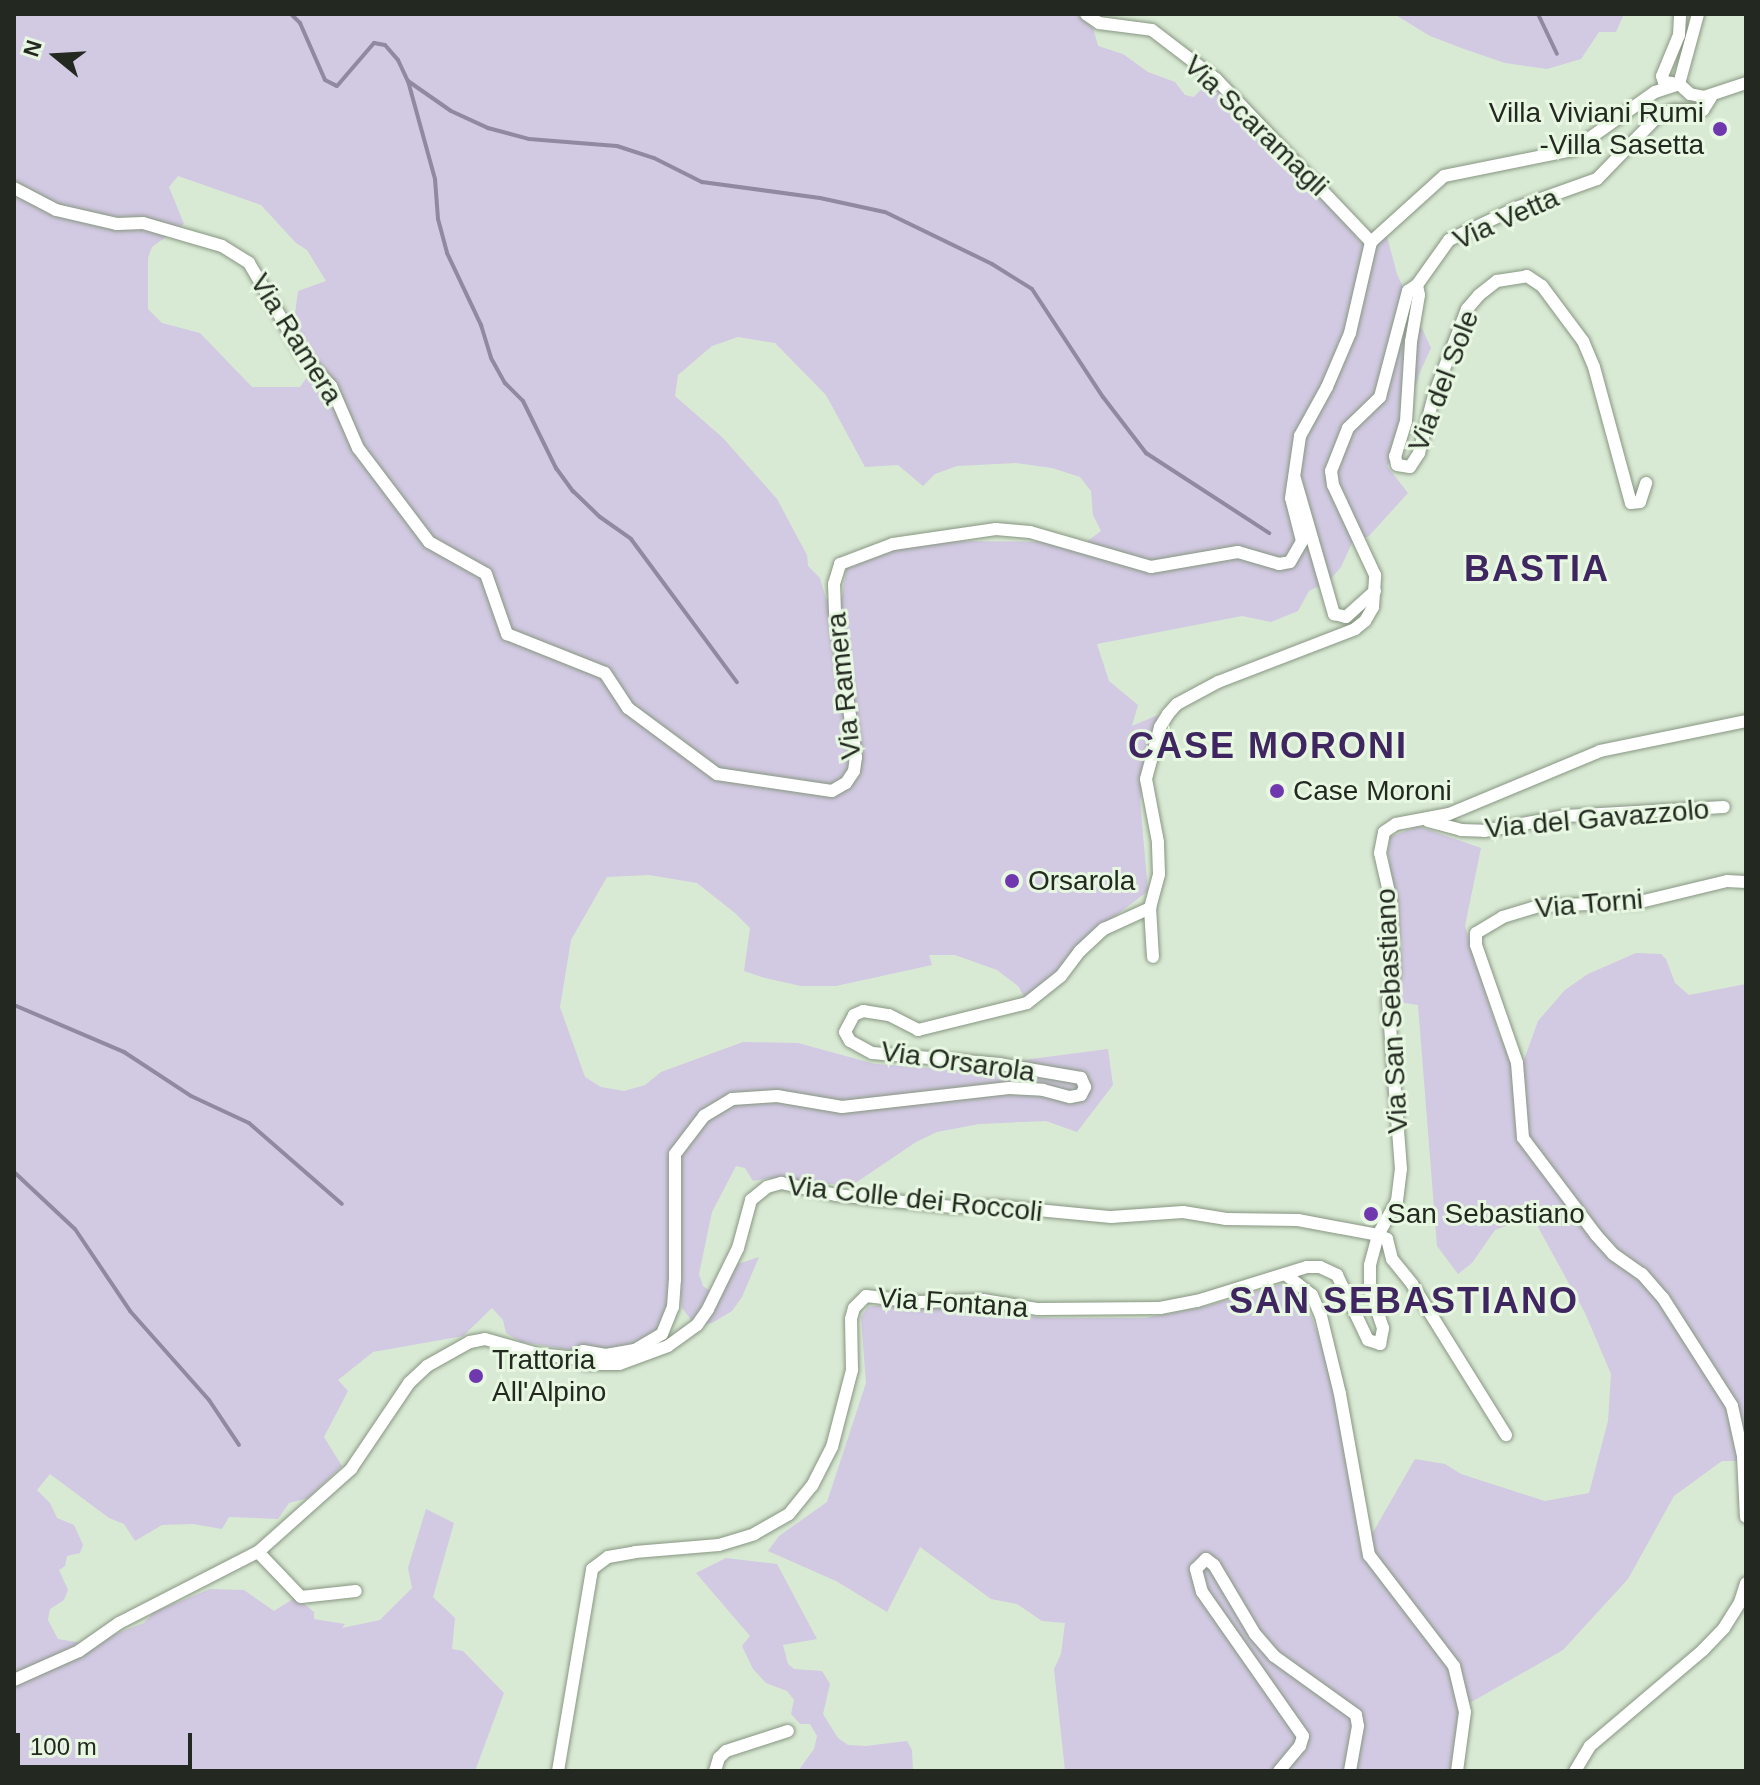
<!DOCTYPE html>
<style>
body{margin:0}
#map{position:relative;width:1760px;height:1785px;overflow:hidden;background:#d9ead4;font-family:Arial,sans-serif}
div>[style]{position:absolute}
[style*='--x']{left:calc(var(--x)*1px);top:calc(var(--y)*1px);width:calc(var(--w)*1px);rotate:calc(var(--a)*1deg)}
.green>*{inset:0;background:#d2c9e2}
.stream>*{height:4px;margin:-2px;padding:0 2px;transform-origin:2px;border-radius:2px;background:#9188a2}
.roads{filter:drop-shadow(0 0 2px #879682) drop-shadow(0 0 2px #879682)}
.street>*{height:12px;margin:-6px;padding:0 6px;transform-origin:6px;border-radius:6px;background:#fff}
.dots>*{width:22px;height:22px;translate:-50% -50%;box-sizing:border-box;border:4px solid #e7f7e1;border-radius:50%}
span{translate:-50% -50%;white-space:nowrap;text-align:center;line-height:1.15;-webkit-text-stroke:6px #e7f7e1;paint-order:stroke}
.poi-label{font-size:28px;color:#232921}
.right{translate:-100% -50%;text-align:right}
.left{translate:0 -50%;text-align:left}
.street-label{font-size:28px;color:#232921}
.district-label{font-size:36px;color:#3f2660;font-weight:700;letter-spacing:2px}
.frame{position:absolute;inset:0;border:16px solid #232921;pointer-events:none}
.north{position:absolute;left:16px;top:16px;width:80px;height:80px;-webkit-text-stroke:6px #e7f7e1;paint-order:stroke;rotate:288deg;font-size:22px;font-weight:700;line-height:32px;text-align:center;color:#232921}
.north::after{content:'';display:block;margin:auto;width:28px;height:36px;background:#232921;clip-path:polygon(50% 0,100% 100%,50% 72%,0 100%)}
.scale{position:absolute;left:16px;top:1733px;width:176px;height:36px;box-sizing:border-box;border:4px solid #232921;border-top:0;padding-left:10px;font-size:24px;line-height:28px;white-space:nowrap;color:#232921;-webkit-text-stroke:6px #e7f7e1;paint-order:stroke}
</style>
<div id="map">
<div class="green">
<div style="clip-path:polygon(evenodd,14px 14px,1077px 14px,1093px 28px,1098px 46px,1123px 54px,1148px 72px,1175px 82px,1185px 95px,1194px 97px,1209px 81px,1218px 87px,1355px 227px,1356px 237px,1365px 245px,1385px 229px,1397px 274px,1431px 348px,1420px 372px,1396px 452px,1387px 466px,1408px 493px,1369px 536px,1352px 543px,1341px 567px,1329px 581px,1309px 591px,1298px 611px,1271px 622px,1242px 616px,1097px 644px,1109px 681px,1138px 705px,1132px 726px,1158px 715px,1140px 801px,1148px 891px,1080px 943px,1035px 999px,1025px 998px,1018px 986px,997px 970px,955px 955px,929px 955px,932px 965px,836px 986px,801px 986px,765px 978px,744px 971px,750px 928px,735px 913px,697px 883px,649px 875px,607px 877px,571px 940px,560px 1007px,585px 1077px,601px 1087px,624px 1091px,645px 1085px,661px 1072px,743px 1042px,798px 1043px,875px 1064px,955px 1070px,990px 1070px,1031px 1059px,1108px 1049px,1113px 1085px,1077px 1132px,1046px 1121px,979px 1124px,937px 1132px,916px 1142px,851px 1186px,769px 1178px,753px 1181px,745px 1168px,736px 1166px,712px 1212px,699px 1274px,703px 1286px,713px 1293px,738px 1264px,759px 1257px,742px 1297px,732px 1311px,712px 1323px,696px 1326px,682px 1308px,680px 1284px,662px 1328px,636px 1344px,584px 1352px,521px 1342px,506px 1333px,503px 1320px,492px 1308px,463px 1336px,373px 1352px,338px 1380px,348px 1391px,324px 1437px,342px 1466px,308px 1498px,289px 1503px,278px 1519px,229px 1517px,222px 1529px,193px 1524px,162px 1525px,135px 1541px,124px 1524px,109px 1518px,50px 1474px,37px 1490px,50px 1503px,57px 1518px,74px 1525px,83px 1545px,80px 1553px,67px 1556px,65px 1566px,59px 1570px,68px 1590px,64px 1600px,50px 1609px,48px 1620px,58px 1639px,88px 1644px,144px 1623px,154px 1612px,210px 1589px,244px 1590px,274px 1611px,296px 1597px,314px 1612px,314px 1619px,345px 1624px,342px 1628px,380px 1620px,412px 1588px,408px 1568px,426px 1509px,454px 1523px,433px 1597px,455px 1618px,452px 1649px,463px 1651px,504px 1693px,475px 1771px,14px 1771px,14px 14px,178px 176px,261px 205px,296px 243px,307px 250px,326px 281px,298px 291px,294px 322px,316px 364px,300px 387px,252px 387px,200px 333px,162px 323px,148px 309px,148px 258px,152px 247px,184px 224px,169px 187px,178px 176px,14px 14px,738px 337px,775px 343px,826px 395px,865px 467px,898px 465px,923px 486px,935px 474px,957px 466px,1016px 463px,1052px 468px,1080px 477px,1091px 491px,1093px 515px,1101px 531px,1086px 542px,931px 541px,899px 547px,847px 565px,842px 597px,826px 599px,820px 578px,808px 566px,807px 555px,777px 499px,723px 438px,675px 396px,678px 375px,712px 346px,738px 337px)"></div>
<div style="clip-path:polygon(1394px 14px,1624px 14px,1616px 32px,1599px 32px,1581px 59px,1547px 69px,1505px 63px,1464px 49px,1430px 36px)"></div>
<div style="clip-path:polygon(1418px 826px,1481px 848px,1465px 926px,1499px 1035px,1521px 1068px,1538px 1021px,1565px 990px,1588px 974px,1636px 953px,1661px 954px,1666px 959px,1675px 983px,1689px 995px,1746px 984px,1746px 1461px,1722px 1461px,1674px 1496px,1628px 1579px,1563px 1650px,1459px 1709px,1451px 1771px,1065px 1771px,1054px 1669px,1061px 1654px,1065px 1623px,1042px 1621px,1017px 1604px,991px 1599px,920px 1547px,887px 1612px,836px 1581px,768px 1551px,779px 1536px,827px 1502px,866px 1383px,861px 1317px,868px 1307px,888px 1304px,1049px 1318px,1145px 1318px,1203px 1307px,1281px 1284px,1308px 1307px,1321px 1343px,1339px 1410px,1361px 1553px,1415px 1459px,1445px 1464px,1461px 1474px,1545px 1501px,1589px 1493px,1608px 1421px,1611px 1374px,1585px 1313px,1532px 1216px,1495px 1230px,1472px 1263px,1458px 1274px,1437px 1246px,1418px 1005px,1398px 1002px,1402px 946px,1388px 851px,1390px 837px)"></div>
<div style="clip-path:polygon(726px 1558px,777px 1564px,817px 1639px,783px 1645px,788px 1664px,794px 1669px,822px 1671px,830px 1684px,823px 1714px,838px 1738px,848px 1745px,866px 1746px,907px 1741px,912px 1750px,913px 1771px,798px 1771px,814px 1749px,817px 1736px,810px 1724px,800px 1724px,791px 1714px,794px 1700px,787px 1691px,766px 1683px,753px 1669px,742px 1646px,750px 1636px,696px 1573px)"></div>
</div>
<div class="stream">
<div style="--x:291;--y:14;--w:13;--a:45"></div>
<div style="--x:300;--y:23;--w:62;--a:66.3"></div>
<div style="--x:325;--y:80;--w:13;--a:27"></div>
<div style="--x:337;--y:86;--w:57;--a:-49.3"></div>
<div style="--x:374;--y:43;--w:11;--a:10"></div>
<div style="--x:385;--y:45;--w:20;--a:49"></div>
<div style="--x:398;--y:60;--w:23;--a:65"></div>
<div style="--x:408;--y:81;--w:102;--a:74.6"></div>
<div style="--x:435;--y:179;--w:40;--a:85.7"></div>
<div style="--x:438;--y:219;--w:35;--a:75"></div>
<div style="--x:447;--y:253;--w:80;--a:64.7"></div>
<div style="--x:481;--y:325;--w:34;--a:73"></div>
<div style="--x:491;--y:358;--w:29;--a:61"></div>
<div style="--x:505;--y:383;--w:25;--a:45"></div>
<div style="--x:523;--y:401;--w:75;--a:63.8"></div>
<div style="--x:556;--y:468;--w:29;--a:54"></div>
<div style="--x:573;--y:491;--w:37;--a:44"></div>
<div style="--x:600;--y:517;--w:38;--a:35"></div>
<div style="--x:631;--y:539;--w:178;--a:53.5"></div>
<div style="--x:1538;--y:14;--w:44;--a:64.6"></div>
<div style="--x:408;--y:81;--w:52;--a:34.9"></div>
<div style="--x:451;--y:111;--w:41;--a:24.7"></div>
<div style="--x:488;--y:128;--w:42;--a:15"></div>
<div style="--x:529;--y:139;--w:88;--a:4.5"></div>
<div style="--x:617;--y:146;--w:39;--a:18"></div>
<div style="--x:654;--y:158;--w:54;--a:26.6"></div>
<div style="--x:702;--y:182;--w:119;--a:7.7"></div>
<div style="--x:820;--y:198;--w:66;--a:12.2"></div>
<div style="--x:885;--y:212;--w:119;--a:25.9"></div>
<div style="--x:992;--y:264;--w:47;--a:32"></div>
<div style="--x:1032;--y:289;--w:129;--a:56.7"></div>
<div style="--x:1103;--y:397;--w:71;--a:52.5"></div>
<div style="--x:1146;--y:453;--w:147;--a:33"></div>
<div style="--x:14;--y:1005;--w:120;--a:23.1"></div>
<div style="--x:124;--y:1052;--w:80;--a:33.3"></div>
<div style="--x:191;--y:1096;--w:64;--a:25"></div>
<div style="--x:249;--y:1123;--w:123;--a:41.1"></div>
<div style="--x:14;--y:1172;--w:83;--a:43.1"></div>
<div style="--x:75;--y:1229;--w:99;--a:56.1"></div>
<div style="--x:130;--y:1311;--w:119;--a:48.4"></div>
<div style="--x:209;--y:1400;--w:54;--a:56.3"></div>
</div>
<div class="roads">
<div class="street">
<div style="--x:1086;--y:14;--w:16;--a:35"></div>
<div style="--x:1099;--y:23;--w:53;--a:7.5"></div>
<div style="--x:1152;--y:30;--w:81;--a:37.4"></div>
<div style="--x:1216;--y:79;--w:225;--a:46.4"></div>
<div style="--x:1672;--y:83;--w:8;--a:-173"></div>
<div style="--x:1664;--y:82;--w:6;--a:-108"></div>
<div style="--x:1662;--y:76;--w:44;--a:-67.5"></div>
<div style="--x:1679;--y:35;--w:21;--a:-87"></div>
<div style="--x:1679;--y:84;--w:15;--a:42"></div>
<div style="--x:1690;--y:94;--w:14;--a:12"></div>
<div style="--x:1704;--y:97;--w:44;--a:-18.4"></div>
<div style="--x:1679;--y:84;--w:73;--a:-74.8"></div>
<div style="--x:14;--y:188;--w:47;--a:27.6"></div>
<div style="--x:56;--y:210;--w:63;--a:12.9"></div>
<div style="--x:117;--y:224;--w:26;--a:-2"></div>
<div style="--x:143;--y:223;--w:82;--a:16.2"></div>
<div style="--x:222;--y:246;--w:32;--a:32"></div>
<div style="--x:249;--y:263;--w:109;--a:59.7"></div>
<div style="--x:304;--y:357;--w:40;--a:47"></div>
<div style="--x:331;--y:386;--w:68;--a:66.5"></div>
<div style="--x:358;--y:448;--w:118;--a:52.9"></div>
<div style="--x:429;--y:542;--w:65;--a:29.3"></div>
<div style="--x:486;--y:574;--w:64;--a:70.7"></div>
<div style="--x:507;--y:634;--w:105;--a:21.7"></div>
<div style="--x:605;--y:673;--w:42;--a:56.7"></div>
<div style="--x:628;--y:708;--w:111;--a:36.6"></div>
<div style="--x:717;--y:774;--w:116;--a:8.4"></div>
<div style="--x:832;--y:791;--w:16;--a:-30"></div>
<div style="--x:846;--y:783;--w:14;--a:-56"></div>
<div style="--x:854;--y:771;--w:14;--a:-82"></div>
<div style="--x:856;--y:757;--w:147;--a:-98.2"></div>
<div style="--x:835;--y:612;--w:28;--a:-92"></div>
<div style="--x:834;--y:584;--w:21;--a:-73"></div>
<div style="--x:840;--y:564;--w:57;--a:-20.7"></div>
<div style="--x:893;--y:544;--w:104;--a:-8.3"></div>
<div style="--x:996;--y:529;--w:34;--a:5"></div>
<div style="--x:1030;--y:532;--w:126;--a:16.1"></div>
<div style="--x:1151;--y:567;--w:88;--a:-9.8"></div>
<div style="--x:1238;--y:552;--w:43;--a:16.3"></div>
<div style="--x:1279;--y:564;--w:11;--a:-10"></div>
<div style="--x:1290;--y:562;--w:24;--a:-60"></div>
<div style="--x:1302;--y:541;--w:44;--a:-104.3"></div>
<div style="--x:1291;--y:498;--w:63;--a:-81.7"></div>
<div style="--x:1300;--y:436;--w:56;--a:-61.1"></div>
<div style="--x:1327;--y:387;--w:59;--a:-66.9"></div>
<div style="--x:1350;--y:333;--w:93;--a:-77"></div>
<div style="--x:1371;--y:242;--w:98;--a:-42.1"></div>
<div style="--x:1444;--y:176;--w:132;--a:-11.4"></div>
<div style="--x:1573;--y:150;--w:100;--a:-35.3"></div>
<div style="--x:1655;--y:92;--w:25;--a:-18"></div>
<div style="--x:1417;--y:285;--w:10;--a:79"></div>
<div style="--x:1419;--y:295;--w:48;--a:99.7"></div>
<div style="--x:1411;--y:342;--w:79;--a:93.6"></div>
<div style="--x:1406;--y:421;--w:37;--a:107"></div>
<div style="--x:1395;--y:456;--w:9;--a:77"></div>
<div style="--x:1397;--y:465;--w:13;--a:9"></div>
<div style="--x:1410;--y:467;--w:17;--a:-57"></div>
<div style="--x:1419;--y:453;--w:60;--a:-75.5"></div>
<div style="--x:1434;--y:395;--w:92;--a:-69"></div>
<div style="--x:1467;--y:309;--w:18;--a:-49"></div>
<div style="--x:1479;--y:295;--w:23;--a:-38"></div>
<div style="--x:1497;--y:281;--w:30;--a:-9"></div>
<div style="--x:1527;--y:276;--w:18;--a:34"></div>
<div style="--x:1542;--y:286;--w:69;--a:53.3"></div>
<div style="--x:1583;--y:341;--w:28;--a:67"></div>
<div style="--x:1594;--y:367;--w:141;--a:74.8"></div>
<div style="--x:1631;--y:503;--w:9;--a:-6"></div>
<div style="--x:1640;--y:502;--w:20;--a:-72"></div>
<div style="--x:1295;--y:479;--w:141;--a:73.9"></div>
<div style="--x:1334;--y:614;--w:12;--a:14"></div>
<div style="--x:1346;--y:617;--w:39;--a:-42"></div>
<div style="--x:1428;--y:821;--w:34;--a:15"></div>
<div style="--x:1461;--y:830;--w:23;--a:2"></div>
<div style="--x:1484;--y:831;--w:83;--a:-10.4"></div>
<div style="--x:1566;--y:816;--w:158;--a:-3.3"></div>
<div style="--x:1746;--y:882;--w:19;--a:-177"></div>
<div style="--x:1727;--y:881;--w:89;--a:166.4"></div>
<div style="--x:1640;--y:902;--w:101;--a:177.7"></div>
<div style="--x:1539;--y:906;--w:38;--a:163"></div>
<div style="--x:1503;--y:917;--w:31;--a:149"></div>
<div style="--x:1476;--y:933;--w:12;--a:90"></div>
<div style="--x:1476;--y:945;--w:125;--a:70.8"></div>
<div style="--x:1517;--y:1063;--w:75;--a:85.4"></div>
<div style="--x:1523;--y:1138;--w:121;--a:53"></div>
<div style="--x:1596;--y:1235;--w:25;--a:48"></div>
<div style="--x:1613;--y:1254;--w:35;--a:35"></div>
<div style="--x:1642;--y:1274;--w:32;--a:49"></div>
<div style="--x:1663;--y:1298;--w:128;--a:57.4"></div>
<div style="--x:1732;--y:1406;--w:51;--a:77.6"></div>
<div style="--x:1743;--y:1456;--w:61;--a:87.2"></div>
<div style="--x:1150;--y:908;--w:49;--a:86.5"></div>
<div style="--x:1285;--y:1274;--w:34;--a:38"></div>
<div style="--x:1312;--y:1295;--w:23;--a:67"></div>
<div style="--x:1321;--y:1316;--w:80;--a:76.3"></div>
<div style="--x:1340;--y:1394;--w:164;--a:79.8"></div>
<div style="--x:1369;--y:1555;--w:140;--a:52.6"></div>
<div style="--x:1454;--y:1666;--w:47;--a:76.6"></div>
<div style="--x:1465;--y:1712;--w:60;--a:97.7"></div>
<div style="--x:574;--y:1358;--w:11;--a:-38"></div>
<div style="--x:583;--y:1351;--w:23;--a:10"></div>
<div style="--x:606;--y:1355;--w:29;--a:-10"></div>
<div style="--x:635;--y:1350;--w:31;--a:-31"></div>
<div style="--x:662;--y:1334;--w:29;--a:-68"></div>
<div style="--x:673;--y:1307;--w:27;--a:-86"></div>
<div style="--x:675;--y:1280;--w:126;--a:-90"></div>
<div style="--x:675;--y:1154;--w:48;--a:-52.7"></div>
<div style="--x:704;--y:1116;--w:33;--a:-31"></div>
<div style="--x:732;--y:1099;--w:45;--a:-3.8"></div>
<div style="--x:777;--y:1096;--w:66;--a:9.6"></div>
<div style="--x:842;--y:1107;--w:168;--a:-6.5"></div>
<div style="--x:1009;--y:1088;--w:34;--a:3"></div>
<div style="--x:1043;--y:1090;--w:28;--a:15"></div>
<div style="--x:1070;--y:1097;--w:11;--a:-10"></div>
<div style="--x:1081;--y:1095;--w:9;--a:-63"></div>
<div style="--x:1085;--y:1087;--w:10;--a:-114"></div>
<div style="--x:1081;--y:1078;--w:82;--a:-170.2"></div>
<div style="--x:1000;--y:1064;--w:128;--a:-175.1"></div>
<div style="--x:872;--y:1053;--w:25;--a:-151"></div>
<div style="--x:850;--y:1041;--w:10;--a:-119"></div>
<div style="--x:845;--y:1032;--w:19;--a:-62"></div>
<div style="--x:854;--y:1015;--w:10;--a:-24"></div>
<div style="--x:863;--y:1011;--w:26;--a:9"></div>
<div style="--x:889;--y:1015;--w:33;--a:27"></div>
<div style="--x:918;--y:1030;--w:112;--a:-13.9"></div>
<div style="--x:1027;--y:1003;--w:43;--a:-38.5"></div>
<div style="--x:1061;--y:976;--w:31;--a:-53"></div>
<div style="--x:1080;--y:951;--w:33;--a:-43"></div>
<div style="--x:1104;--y:929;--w:51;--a:-24.5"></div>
<div style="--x:1150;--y:908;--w:35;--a:-75"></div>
<div style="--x:1159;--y:874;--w:32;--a:-92"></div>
<div style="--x:1158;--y:842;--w:64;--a:-100.8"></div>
<div style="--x:1146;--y:779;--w:54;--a:-74.9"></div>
<div style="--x:1160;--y:727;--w:15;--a:-58"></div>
<div style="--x:1168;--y:714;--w:13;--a:-48"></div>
<div style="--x:1177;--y:704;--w:47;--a:-28.2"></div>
<div style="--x:1218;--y:682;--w:147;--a:-21.1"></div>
<div style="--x:1355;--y:629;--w:13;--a:-39"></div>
<div style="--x:1365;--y:621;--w:16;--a:-60"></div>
<div style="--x:1373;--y:607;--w:32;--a:-86"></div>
<div style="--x:1375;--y:575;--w:99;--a:-115"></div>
<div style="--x:1333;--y:485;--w:14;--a:-98"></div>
<div style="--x:1331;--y:471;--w:46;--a:-68.4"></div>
<div style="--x:1348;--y:428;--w:45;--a:-44.1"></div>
<div style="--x:1380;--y:397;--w:110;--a:-75.2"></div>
<div style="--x:1408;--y:291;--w:11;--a:-34"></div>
<div style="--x:1417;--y:285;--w:55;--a:-54.6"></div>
<div style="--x:1449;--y:240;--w:74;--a:-25.5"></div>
<div style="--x:1516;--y:208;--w:86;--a:-19.7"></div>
<div style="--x:1597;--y:179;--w:89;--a:-45.9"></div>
<div style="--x:1659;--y:115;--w:16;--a:-18"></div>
<div style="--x:1674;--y:110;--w:29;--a:0"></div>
<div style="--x:1703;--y:110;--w:15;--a:-58"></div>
<div style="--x:258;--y:1552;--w:62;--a:46.3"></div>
<div style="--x:301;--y:1597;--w:55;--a:-6.2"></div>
<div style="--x:14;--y:1680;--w:71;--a:-24"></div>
<div style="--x:79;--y:1651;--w:49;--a:-35"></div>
<div style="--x:119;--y:1623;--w:156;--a:-27.1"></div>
<div style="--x:258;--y:1552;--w:125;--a:-41.7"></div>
<div style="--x:351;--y:1469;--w:104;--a:-56"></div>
<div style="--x:409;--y:1383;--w:25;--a:-43"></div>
<div style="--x:427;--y:1366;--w:49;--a:-29.2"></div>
<div style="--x:470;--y:1342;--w:15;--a:-11"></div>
<div style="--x:485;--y:1339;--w:55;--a:15.8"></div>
<div style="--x:538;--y:1354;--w:36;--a:6"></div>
<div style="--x:574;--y:1358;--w:13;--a:27"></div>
<div style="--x:586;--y:1364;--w:33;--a:0"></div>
<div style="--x:619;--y:1364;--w:52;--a:-20.2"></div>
<div style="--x:668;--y:1346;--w:36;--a:-36"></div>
<div style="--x:697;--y:1325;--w:19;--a:-55"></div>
<div style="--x:708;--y:1309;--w:68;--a:-63.8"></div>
<div style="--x:738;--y:1248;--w:50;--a:-74.8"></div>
<div style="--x:751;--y:1200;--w:21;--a:-39"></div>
<div style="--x:767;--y:1187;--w:15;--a:-16"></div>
<div style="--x:781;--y:1183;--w:56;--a:12.3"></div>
<div style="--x:836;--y:1195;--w:117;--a:5.9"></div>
<div style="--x:952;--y:1207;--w:44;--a:-1.3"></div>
<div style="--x:996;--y:1206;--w:116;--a:5.5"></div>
<div style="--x:1111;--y:1217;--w:72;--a:-4"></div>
<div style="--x:1183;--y:1212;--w:44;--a:9.2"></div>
<div style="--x:1226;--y:1219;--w:72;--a:0.8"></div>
<div style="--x:1298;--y:1220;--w:81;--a:10.6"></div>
<div style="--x:1378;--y:1235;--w:10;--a:24"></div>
<div style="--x:1387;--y:1239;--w:21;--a:76"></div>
<div style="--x:1392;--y:1259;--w:32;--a:51"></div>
<div style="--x:1412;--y:1284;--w:178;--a:58.1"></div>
<div style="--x:558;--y:1771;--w:205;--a:-80.4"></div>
<div style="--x:592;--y:1569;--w:20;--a:-37"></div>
<div style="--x:608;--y:1557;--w:27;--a:-10"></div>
<div style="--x:635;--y:1552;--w:84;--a:-4.8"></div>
<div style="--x:719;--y:1545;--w:37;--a:-17"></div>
<div style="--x:754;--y:1534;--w:40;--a:-29.7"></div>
<div style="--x:789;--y:1514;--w:36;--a:-51"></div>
<div style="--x:812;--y:1486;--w:44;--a:-62.9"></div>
<div style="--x:832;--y:1447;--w:80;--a:-75.4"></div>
<div style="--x:852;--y:1370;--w:51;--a:-91.1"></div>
<div style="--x:851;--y:1319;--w:11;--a:-75"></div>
<div style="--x:854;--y:1308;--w:17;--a:-45"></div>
<div style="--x:866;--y:1296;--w:52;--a:6.6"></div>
<div style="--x:918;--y:1302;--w:65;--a:-1.8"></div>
<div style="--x:983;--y:1300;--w:56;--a:9.3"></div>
<div style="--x:1038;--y:1309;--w:122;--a:-0.5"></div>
<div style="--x:1160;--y:1308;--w:38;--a:-11"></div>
<div style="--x:1197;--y:1301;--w:115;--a:-17.2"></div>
<div style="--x:1307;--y:1267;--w:13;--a:0"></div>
<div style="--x:1320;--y:1267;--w:19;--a:25"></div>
<div style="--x:1337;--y:1275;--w:72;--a:64.5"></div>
<div style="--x:1368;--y:1340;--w:13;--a:18"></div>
<div style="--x:1380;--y:1344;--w:16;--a:-79"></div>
<div style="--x:1383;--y:1328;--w:40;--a:-108.9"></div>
<div style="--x:1370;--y:1290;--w:25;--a:-90"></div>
<div style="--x:1370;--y:1265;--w:31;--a:-75"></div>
<div style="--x:1378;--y:1235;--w:39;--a:-61"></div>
<div style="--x:1397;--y:1201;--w:32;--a:-83"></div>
<div style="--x:1401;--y:1169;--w:169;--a:-94.4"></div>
<div style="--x:1388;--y:1001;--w:29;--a:-78"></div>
<div style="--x:1394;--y:973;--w:72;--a:-92.4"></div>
<div style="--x:1391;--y:901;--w:49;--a:-102.9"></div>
<div style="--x:1380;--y:853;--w:21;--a:-79"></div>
<div style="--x:1384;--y:832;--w:14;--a:-34"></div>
<div style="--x:1396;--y:824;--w:54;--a:-10.7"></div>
<div style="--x:1449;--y:814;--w:164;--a:-22.6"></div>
<div style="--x:1600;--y:751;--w:149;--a:-11.6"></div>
<div style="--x:715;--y:1771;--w:14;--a:-73"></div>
<div style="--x:719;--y:1758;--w:10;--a:-45"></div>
<div style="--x:726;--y:1751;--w:65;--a:-17.9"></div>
<div style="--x:1279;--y:1771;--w:33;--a:-50"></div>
<div style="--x:1300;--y:1746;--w:10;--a:-73"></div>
<div style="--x:1303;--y:1736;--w:176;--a:-125"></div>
<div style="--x:1202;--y:1592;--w:24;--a:-105"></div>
<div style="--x:1196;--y:1569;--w:14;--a:-45"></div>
<div style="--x:1206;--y:1559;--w:10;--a:37"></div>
<div style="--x:1214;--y:1565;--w:80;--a:59.3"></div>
<div style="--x:1255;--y:1634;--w:29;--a:49"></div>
<div style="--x:1274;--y:1656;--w:101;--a:35.7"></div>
<div style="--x:1356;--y:1715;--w:11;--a:80"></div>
<div style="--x:1358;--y:1726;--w:46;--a:100.1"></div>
<div style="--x:1575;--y:1771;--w:29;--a:-59"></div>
<div style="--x:1590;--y:1746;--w:148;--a:-40.3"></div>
<div style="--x:1703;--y:1650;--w:30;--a:-46"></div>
<div style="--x:1724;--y:1628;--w:31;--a:-58"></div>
<div style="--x:1740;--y:1602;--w:20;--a:-72"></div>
</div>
</div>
<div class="dots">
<div style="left:1720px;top:129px;background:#7038ae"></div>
<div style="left:1277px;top:791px;background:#7038ae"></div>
<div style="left:1012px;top:881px;background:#7038ae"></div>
<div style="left:1371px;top:1214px;background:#7038ae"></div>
<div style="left:476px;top:1376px;background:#7038ae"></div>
</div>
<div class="poi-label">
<span class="right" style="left:1704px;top:129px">Villa Viviani Rumi<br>-Villa Sasetta</span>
<span class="left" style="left:1293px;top:791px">Case Moroni</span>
<span class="left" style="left:1028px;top:881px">Orsarola</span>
<span class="left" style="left:1387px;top:1214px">San Sebastiano</span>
<span class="left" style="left:492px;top:1376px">Trattoria<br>All'Alpino</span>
</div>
<div class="street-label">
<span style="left:1256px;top:126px;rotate:44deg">Via Scaramagli</span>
<span style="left:1506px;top:219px;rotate:-24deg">Via Vetta</span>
<span style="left:296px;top:339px;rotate:58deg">Via Ramera</span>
<span style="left:1444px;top:381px;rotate:-69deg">Via del Sole</span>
<span style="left:844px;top:686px;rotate:-96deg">Via Ramera</span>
<span style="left:1597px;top:819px;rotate:-5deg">Via del Gavazzolo</span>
<span style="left:1589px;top:904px;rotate:-5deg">Via Torni</span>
<span style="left:1392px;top:1011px;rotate:-93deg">Via San Sebastiano</span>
<span style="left:958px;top:1062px;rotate:8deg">Via Orsarola</span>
<span style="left:915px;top:1199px;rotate:6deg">Via Colle dei Roccoli</span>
<span style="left:953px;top:1303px;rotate:4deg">Via Fontana</span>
</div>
<div class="district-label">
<span style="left:1537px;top:569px">BASTIA</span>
<span style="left:1268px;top:746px">CASE MORONI</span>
<span style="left:1404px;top:1301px">SAN SEBASTIANO</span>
</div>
<div class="frame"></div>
<div class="north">N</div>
<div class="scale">100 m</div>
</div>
